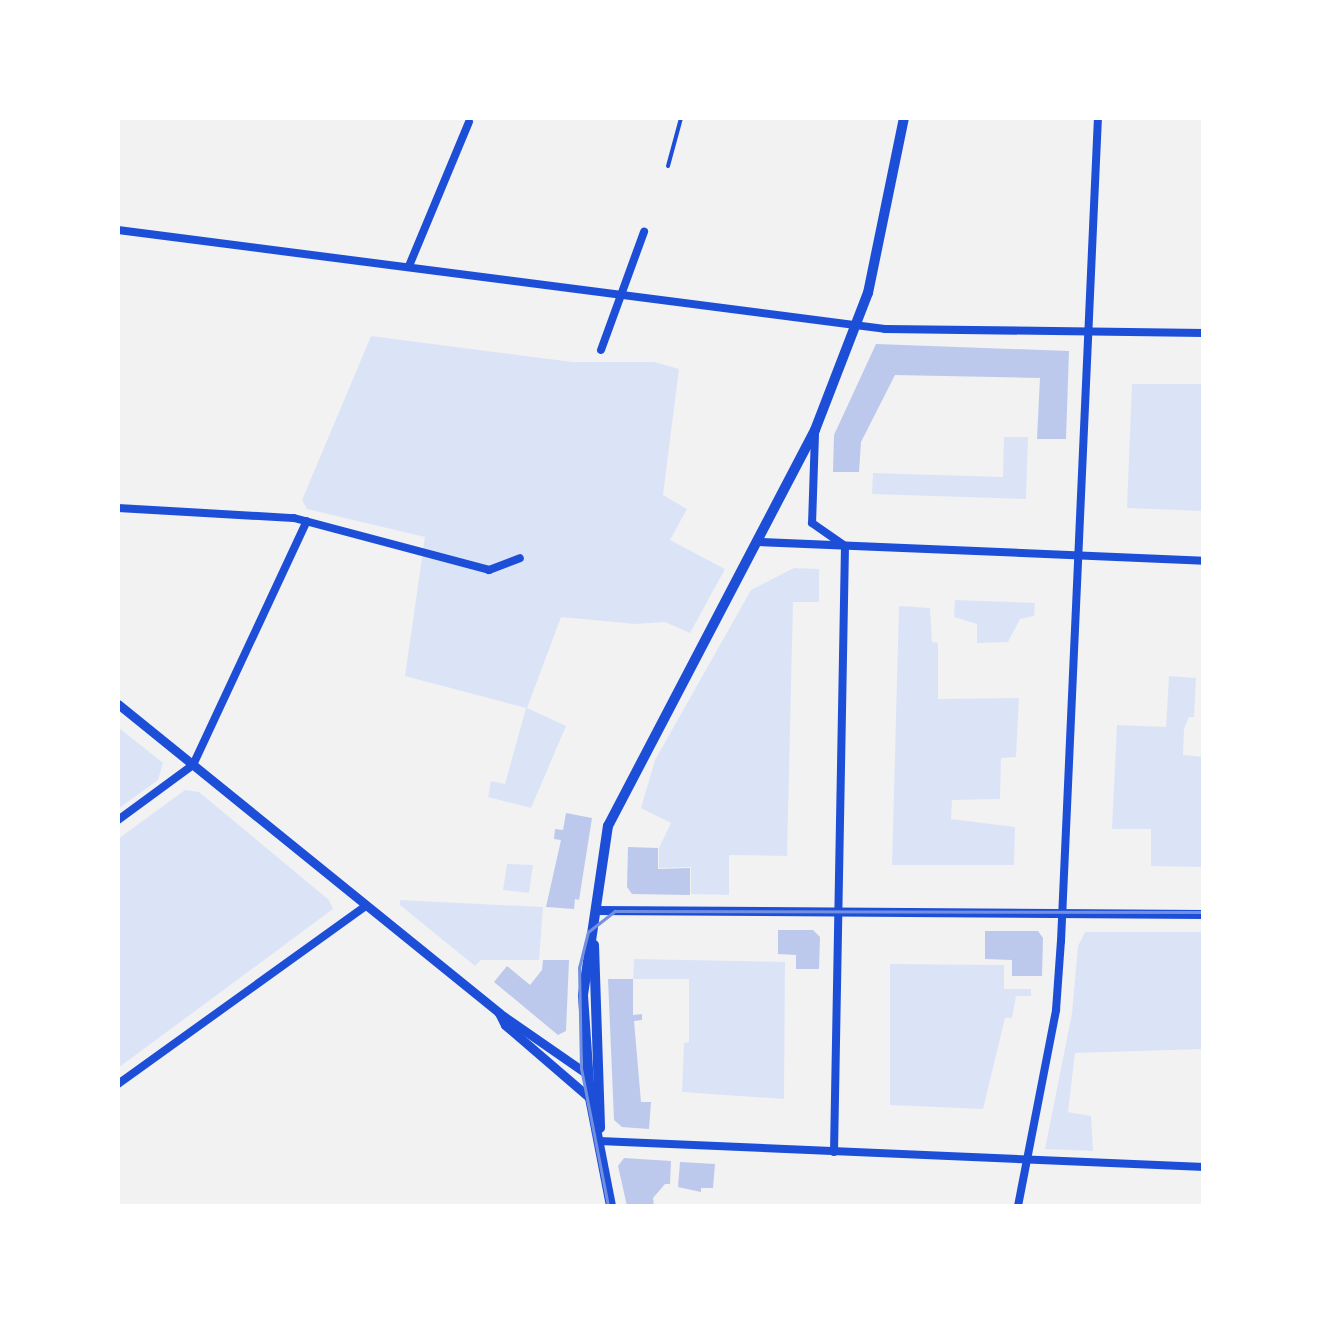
<!DOCTYPE html>
<style>
body{margin:0}
#map{position:relative;width:1321px;height:1324px;overflow:hidden;background:#f2f2f2;font-family:Quicksand,sans-serif}
div>[style]{position:absolute}
[style*='--x']{left:calc(var(--x)*1px);top:calc(var(--y)*1px);width:calc(var(--w)*1px);rotate:calc(var(--a)*1deg)}
.green>*{inset:0;background:#dbe4f7}
.building>*{inset:0;background:#bdc9ec}
.service>*{height:4px;margin:-2px;padding:0 2px;transform-origin:2px;border-radius:2px;background:#1d4ed8}
.minor>*{height:8px;margin:-4px;padding:0 4px;transform-origin:4px;border-radius:4px;background:#1d4ed8}
.tertiary>*{height:9px;margin:-4.5px;padding:0 4.5px;transform-origin:4.5px;border-radius:4.5px;background:#1d4ed8}
.secondary>*{height:10px;margin:-5px;padding:0 5px;transform-origin:5px;border-radius:5px;background:#1d4ed8}
.tram>*{height:2.5px;margin:-1.25px;padding:0 1.25px;transform-origin:1.25px;border-radius:1.25px;background:#7290e2}
span{translate:-50% -50%;white-space:nowrap;text-align:center;line-height:1.15;-webkit-text-stroke:8px #fff;paint-order:stroke}
.frame{position:absolute;inset:0;border:120px solid #fff;pointer-events:none}
</style>
<div id="map">
<div class="green">
<div style="clip-path:polygon(371px 336px,573px 362px,654px 362px,679px 369px,663px 495px,687px 509px,670px 540px,725px 569px,690px 633px,665px 622px,635px 624px,561px 617px,527px 708px,566px 726px,531px 808px,488px 797px,491px 781px,505px 784px,526px 708px,405px 676px,425px 537px,307px 509px,302px 500px)"></div>
<div style="clip-path:polygon(1132px 384px,1203px 384px,1203px 511px,1127px 508px)"></div>
<div style="clip-path:polygon(1004px 437px,1028px 437px,1026px 499px,872px 494px,873px 473px,1003px 477px)"></div>
<div style="clip-path:polygon(794px 568px,819px 569px,819px 602px,793px 602px,787px 856px,729px 855px,729px 895px,691px 894px,691px 867px,659px 868px,659px 848px,671px 823px,641px 808px,655px 760px,751px 590px)"></div>
<div style="clip-path:polygon(955px 600px,1035px 603px,1034px 616px,1020px 619px,1008px 642px,977px 643px,977px 624px,954px 617px)"></div>
<div style="clip-path:polygon(899px 606px,930px 608px,932px 642px,938px 643px,938px 699px,1019px 698px,1016px 757px,1001px 758px,1000px 799px,952px 800px,951px 819px,1015px 827px,1014px 865px,892px 865px)"></div>
<div style="clip-path:polygon(1169px 676px,1196px 678px,1194px 717px,1189px 717px,1184px 729px,1183px 755px,1203px 757px,1203px 867px,1151px 866px,1151px 829px,1112px 829px,1117px 725px,1166px 727px)"></div>
<div style="clip-path:polygon(118px 727px,163px 763px,158px 780px,118px 809px)"></div>
<div style="clip-path:polygon(185px 790px,199px 792px,329px 900px,333px 909px,118px 1068px,118px 839px)"></div>
<div style="clip-path:polygon(507px 864px,533px 865px,529px 893px,503px 890px)"></div>
<div style="clip-path:polygon(400px 900px,543px 907px,539px 960px,481px 960px,475px 966px,400px 905px)"></div>
<div style="clip-path:polygon(1085px 932px,1203px 932px,1203px 1049px,1075px 1053px,1068px 1112px,1091px 1116px,1093px 1151px,1045px 1149px,1072px 1013px,1078px 946px)"></div>
<div style="clip-path:polygon(634px 959px,785px 962px,784px 1099px,682px 1092px,684px 1043px,689px 1042px,689px 979px,633px 979px)"></div>
<div style="clip-path:polygon(890px 964px,1004px 965px,1004px 989px,1031px 989px,1031px 996px,1016px 996px,1012px 1018px,1005px 1018px,983px 1109px,890px 1105px)"></div>
</div>
<div class="building">
<div style="clip-path:polygon(876px 344px,1069px 351px,1066px 439px,1037px 439px,1040px 378px,895px 375px,861px 442px,859px 472px,833px 472px,834px 435px)"></div>
<div style="clip-path:polygon(566px 813px,592px 818px,579px 900px,575px 899px,574px 909px,546px 907px,561px 840px,554px 839px,555px 829px,563px 830px)"></div>
<div style="clip-path:polygon(628px 847px,658px 848px,658px 869px,690px 868px,690px 895px,632px 894px,627px 887px)"></div>
<div style="clip-path:polygon(778px 930px,813px 930px,820px 937px,819px 969px,796px 969px,796px 955px,778px 954px)"></div>
<div style="clip-path:polygon(985px 931px,1038px 931px,1043px 938px,1042px 976px,1012px 976px,1012px 960px,985px 959px)"></div>
<div style="clip-path:polygon(543px 960px,569px 960px,566px 1031px,558px 1035px,494px 982px,507px 966px,530px 985px,542px 970px)"></div>
<div style="clip-path:polygon(608px 979px,633px 979px,633px 1015px,642px 1014px,642px 1020px,634px 1021px,641px 1102px,651px 1102px,649px 1129px,622px 1127px,614px 1120px)"></div>
<div style="clip-path:polygon(624px 1158px,671px 1161px,670px 1184px,665px 1184px,653px 1198px,654px 1206px,627px 1206px,618px 1166px)"></div>
<div style="clip-path:polygon(680px 1162px,715px 1164px,713px 1188px,701px 1188px,701px 1192px,678px 1187px)"></div>
</div>
<div class="service">
<div style="--x:668;--y:166;--w:50;--a:-74.8"></div>
</div>
<div class="minor">
<div style="--x:118;--y:230;--w:773;--a:7.35"></div>
<div style="--x:885;--y:329;--w:319;--a:0.7"></div>
<div style="--x:409;--y:266;--w:156;--a:-67.4"></div>
<div style="--x:601;--y:350;--w:126;--a:-70"></div>
<div style="--x:815;--y:434;--w:89;--a:91.9"></div>
<div style="--x:812;--y:523;--w:40;--a:34.9"></div>
<div style="--x:845;--y:546;--w:606;--a:91.04"></div>
<div style="--x:118;--y:508;--w:176;--a:3.3"></div>
<div style="--x:294;--y:518;--w:202;--a:14.9"></div>
<div style="--x:489;--y:570;--w:33;--a:-21"></div>
<div style="--x:759;--y:542;--w:445;--a:2.4"></div>
<div style="--x:118;--y:820;--w:93;--a:-36.3"></div>
<div style="--x:193;--y:765;--w:269;--a:-65"></div>
<div style="--x:118;--y:1084;--w:305;--a:-35.7"></div>
<div style="--x:599;--y:1141;--w:606;--a:2.46"></div>
<div style="--x:1018;--y:1206;--w:200;--a:-79"></div>
<div style="--x:1056;--y:1010;--w:69;--a:-85.9"></div>
<div style="--x:1061;--y:941;--w:824;--a:-87.43"></div>
</div>
<div class="tertiary">
<div style="--x:118;--y:704;--w:491;--a:39"></div>
<div style="--x:499;--y:1013;--w:107;--a:34.7"></div>
<div style="--x:595;--y:910;--w:609;--a:0.38"></div>
<div style="--x:499;--y:1013;--w:13;--a:63"></div>
<div style="--x:505;--y:1025;--w:112;--a:40.7"></div>
</div>
<div class="secondary">
<div style="--x:594;--y:945;--w:183;--a:88.1"></div>
<div style="--x:611;--y:1206;--w:110;--a:-101"></div>
<div style="--x:590;--y:1098;--w:103;--a:-93.9"></div>
<div style="--x:583;--y:995;--w:171;--a:-81.6"></div>
<div style="--x:608;--y:826;--w:447;--a:-62.4"></div>
<div style="--x:815;--y:430;--w:147;--a:-68.9"></div>
<div style="--x:868;--y:293;--w:179;--a:-78.4"></div>
</div>
<div class="tram">
<div style="--x:608;--y:1206;--w:140;--a:-101.1"></div>
<div style="--x:581;--y:1069;--w:101;--a:-91.1"></div>
<div style="--x:579;--y:968;--w:37;--a:-76"></div>
<div style="--x:588;--y:932;--w:34;--a:-38"></div>
<div style="--x:615;--y:911;--w:589;--a:0.1"></div>
</div>
<div class="frame"></div>
</div>
